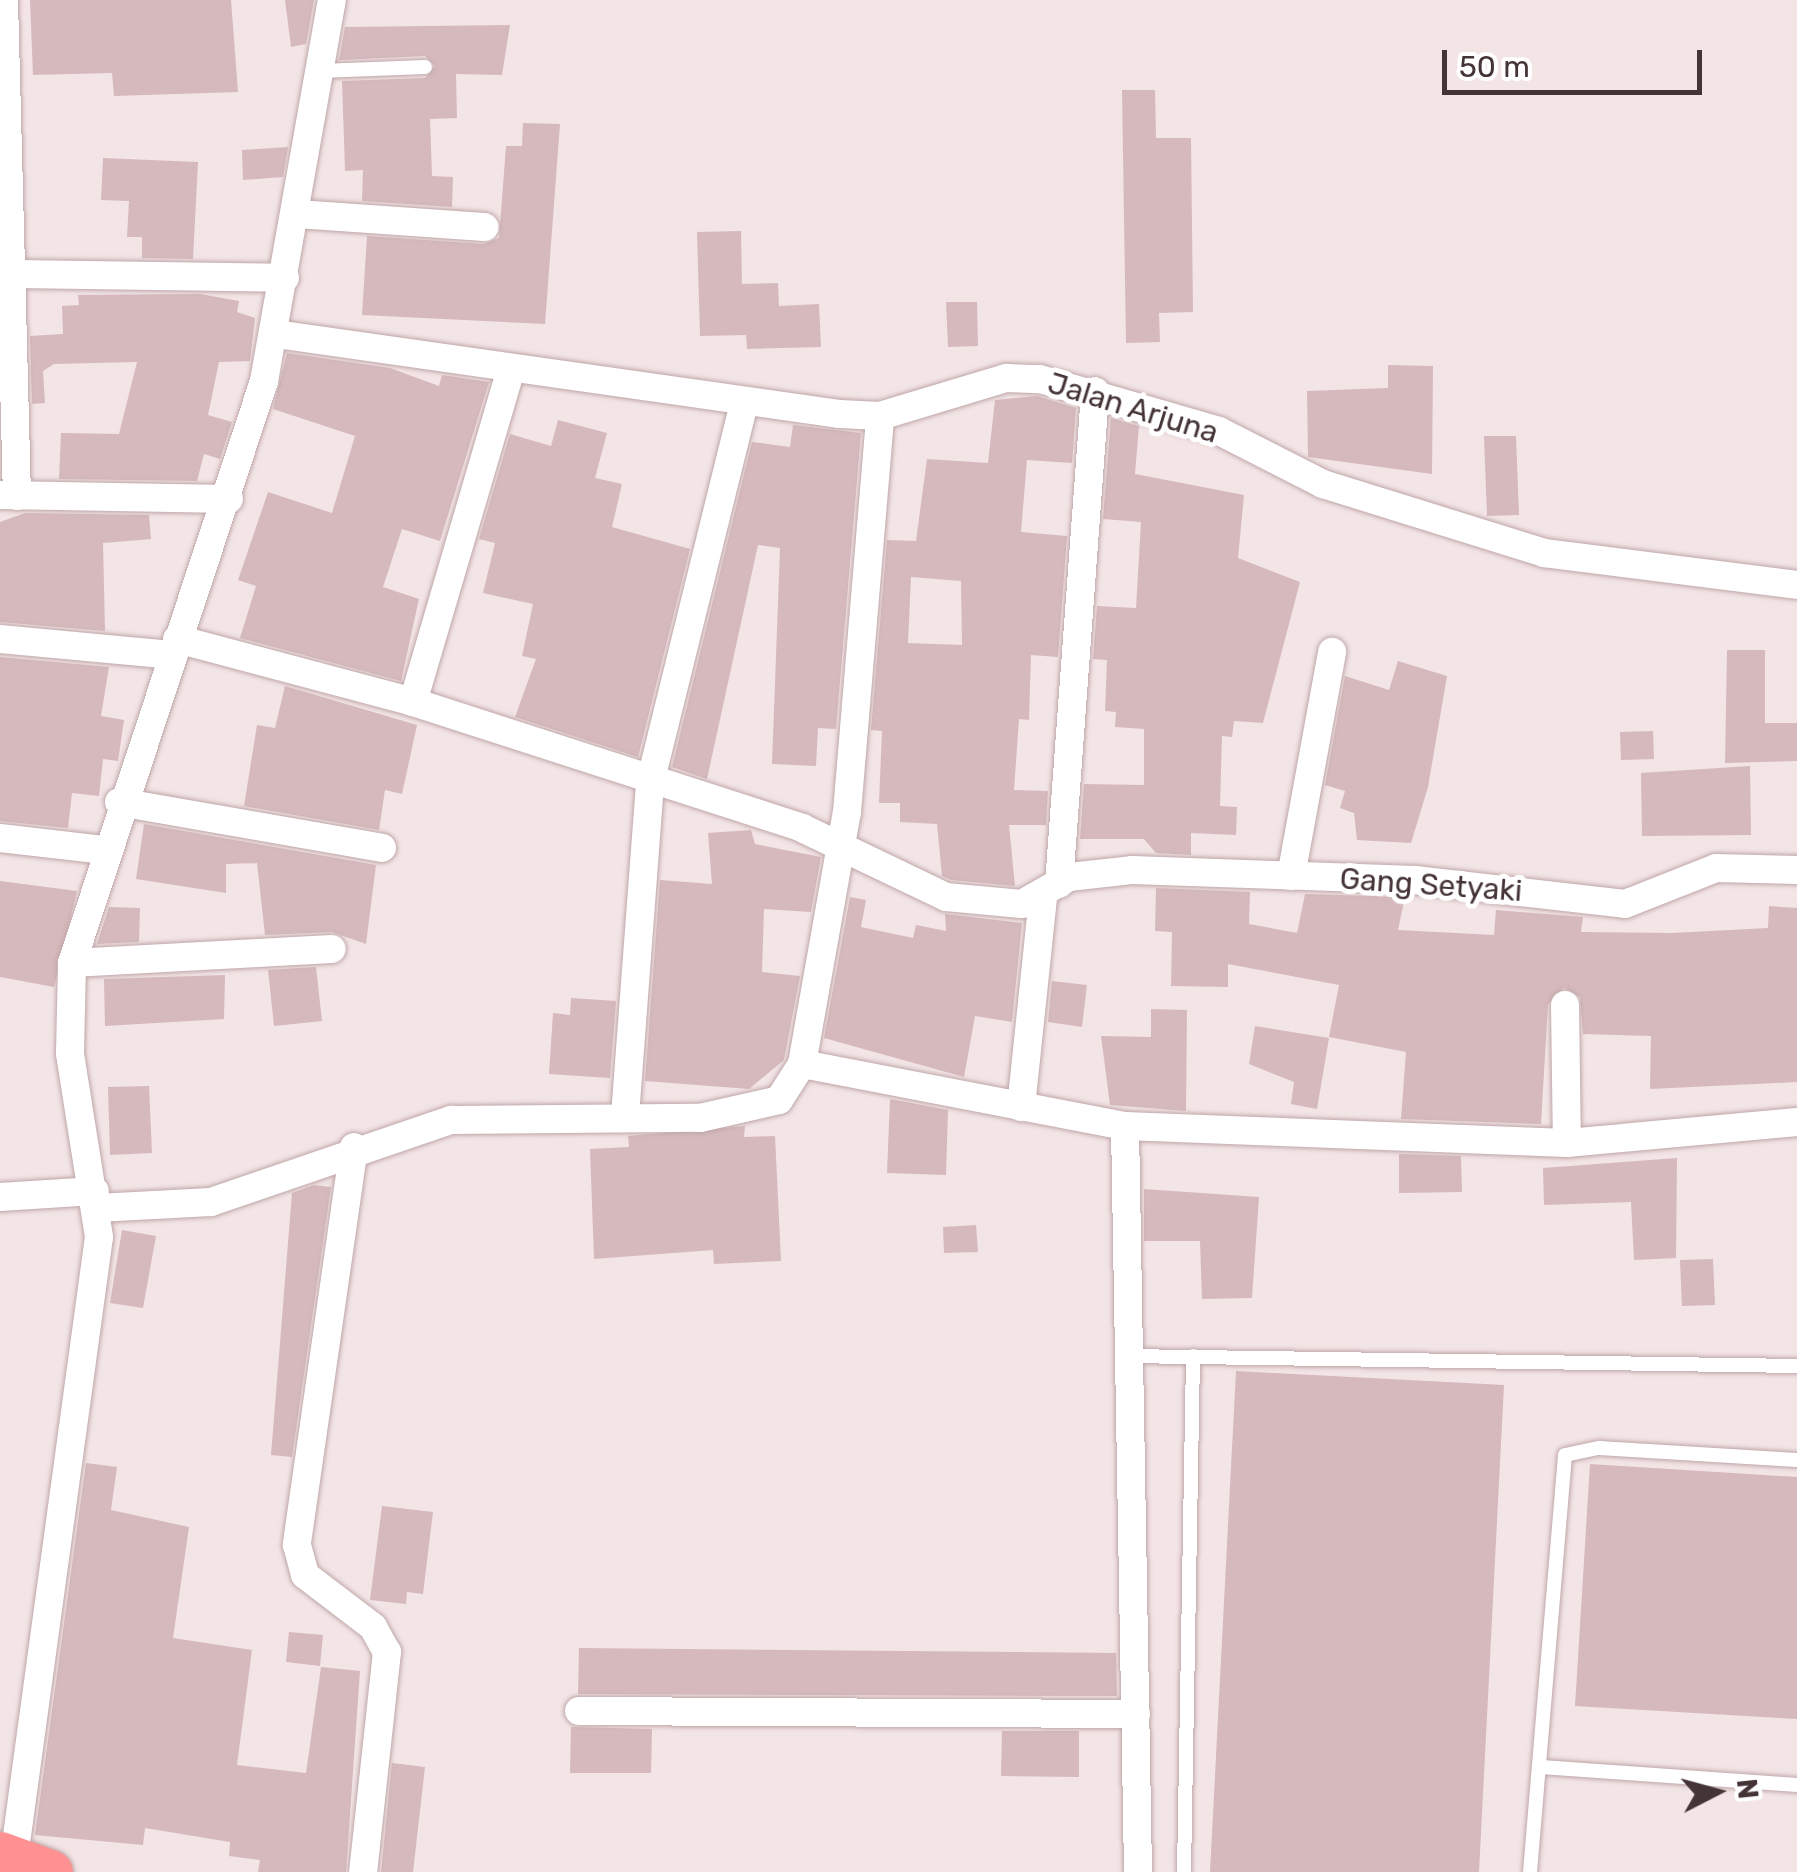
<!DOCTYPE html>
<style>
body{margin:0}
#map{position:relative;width:1797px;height:1872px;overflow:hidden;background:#f3e4e5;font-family:Rubik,sans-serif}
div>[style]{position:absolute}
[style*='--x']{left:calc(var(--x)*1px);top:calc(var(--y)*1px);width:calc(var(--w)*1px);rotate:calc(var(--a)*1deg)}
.building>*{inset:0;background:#d5b9bd}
.roads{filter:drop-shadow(0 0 2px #bfa6a8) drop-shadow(0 0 2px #bfa6a8)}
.service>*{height:14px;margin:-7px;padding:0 7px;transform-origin:7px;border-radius:7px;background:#fff}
.minor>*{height:28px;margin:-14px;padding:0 14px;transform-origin:14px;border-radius:14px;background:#fff}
.primary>*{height:45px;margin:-22.5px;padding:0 22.5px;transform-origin:22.5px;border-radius:22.5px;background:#ff9193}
span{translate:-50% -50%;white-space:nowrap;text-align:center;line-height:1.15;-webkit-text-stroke:10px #fff;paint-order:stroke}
.street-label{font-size:30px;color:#453436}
.north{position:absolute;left:1667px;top:1742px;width:100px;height:100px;-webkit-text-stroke:8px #fff;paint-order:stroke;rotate:84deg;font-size:28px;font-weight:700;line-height:40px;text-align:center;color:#453436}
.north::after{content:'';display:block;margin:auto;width:35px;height:45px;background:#453436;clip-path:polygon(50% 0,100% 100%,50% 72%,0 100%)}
.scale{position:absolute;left:1442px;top:50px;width:260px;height:45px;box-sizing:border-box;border:5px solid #453436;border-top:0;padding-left:12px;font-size:30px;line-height:35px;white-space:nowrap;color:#453436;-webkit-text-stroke:8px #fff;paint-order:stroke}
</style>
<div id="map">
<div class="building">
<div style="clip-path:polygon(30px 0,231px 0,238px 92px,114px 96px,112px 73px,33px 75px)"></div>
<div style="clip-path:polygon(285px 0,314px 0,306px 44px,291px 47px)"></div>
<div style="clip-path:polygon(510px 25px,502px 75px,456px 74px,457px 118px,430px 119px,432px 176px,453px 177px,452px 207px,362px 201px,363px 170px,345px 171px,342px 81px,425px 78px,435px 66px,425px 56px,339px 60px,345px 27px)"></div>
<div style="clip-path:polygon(1122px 90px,1155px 90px,1156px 138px,1191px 138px,1193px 312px,1159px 313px,1160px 342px,1126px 343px)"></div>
<div style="clip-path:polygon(523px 123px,560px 124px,545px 324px,362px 315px,367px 236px,484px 244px,499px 238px,506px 146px,522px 146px)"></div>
<div style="clip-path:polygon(288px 147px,283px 177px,243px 180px,242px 150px)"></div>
<div style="clip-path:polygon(103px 158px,198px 162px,193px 259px,142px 258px,142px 237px,127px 237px,129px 201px,101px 200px)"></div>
<div style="clip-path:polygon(741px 231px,742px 284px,778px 283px,779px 306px,819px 304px,821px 347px,747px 349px,746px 335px,700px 336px,697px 232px)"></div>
<div style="clip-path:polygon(200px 294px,239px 301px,237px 312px,255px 318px,250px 361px,219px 362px,208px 415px,232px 422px,220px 459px,204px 454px,197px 481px,59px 479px,61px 433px,119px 434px,137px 362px,54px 364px,43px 371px,45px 403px,32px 404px,30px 336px,63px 334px,62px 306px,79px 305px,78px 295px)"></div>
<div style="clip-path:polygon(946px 302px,977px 302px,978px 346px,948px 347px)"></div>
<div style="clip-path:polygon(287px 353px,390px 368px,439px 386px,442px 375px,489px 382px,440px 541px,402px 529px,383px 587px,419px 599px,401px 681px,240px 638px,256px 586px,238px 580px,268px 492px,332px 513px,355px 436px,273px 409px)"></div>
<div style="clip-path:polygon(1388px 365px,1433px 366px,1432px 474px,1308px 457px,1307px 391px,1388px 388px)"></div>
<div style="clip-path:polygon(evenodd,1037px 396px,1076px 408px,1072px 463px,1027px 460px,1021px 532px,1067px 536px,1058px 657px,1031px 655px,1029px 720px,1019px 719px,1014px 790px,1048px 791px,1046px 825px,1009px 825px,1015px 886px,951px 880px,942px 876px,937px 824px,900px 822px,900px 803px,879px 803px,882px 731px,871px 730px,887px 540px,916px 541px,927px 459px,988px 463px,995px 400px,1037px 396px,911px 577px,961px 581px,962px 645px,908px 643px,911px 577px)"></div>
<div style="clip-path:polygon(1111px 418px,1139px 426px,1135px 474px,1244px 495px,1238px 558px,1300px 582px,1263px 723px,1234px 721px,1232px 737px,1222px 736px,1220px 806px,1237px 807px,1236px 835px,1191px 833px,1191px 855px,1156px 853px,1144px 839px,1080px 839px,1084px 784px,1144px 785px,1144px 729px,1115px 727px,1116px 712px,1105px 711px,1107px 660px,1093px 659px,1097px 606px,1136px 608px,1141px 522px,1103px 519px)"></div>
<div style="clip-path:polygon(558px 420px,607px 433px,595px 478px,622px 484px,612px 527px,690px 549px,638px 757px,515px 717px,536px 659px,522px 656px,533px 604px,483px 593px,495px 543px,479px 539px,510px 434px,551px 446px)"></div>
<div style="clip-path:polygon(793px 425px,861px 433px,836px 729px,818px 728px,816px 766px,772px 764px,780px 548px,758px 545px,707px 779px,672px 767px,752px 442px,790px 447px)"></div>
<div style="clip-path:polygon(1484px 436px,1516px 436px,1519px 515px,1487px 516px)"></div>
<div style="clip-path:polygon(25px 513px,149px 515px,151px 539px,103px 543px,105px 631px,0 622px,0 522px)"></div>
<div style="clip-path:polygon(1727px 650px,1765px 650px,1765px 723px,1797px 723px,1797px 761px,1725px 763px)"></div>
<div style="clip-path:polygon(0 657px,109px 667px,101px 716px,124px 720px,118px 761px,103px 759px,99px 796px,72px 793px,68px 828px,0 821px)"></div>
<div style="clip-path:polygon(1398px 661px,1447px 676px,1428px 787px,1411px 843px,1357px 840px,1354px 813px,1340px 808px,1345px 791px,1325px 785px,1345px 676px,1389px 690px)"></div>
<div style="clip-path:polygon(285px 686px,417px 725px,402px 794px,385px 790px,379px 830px,244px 806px,257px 725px,275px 728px)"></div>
<div style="clip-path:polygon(1653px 731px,1654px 759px,1621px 760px,1620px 732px)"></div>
<div style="clip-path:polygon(1750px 766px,1751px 835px,1642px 836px,1641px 773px)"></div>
<div style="clip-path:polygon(144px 824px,376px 865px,366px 944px,332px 932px,265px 935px,257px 863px,226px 864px,226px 893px,136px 879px)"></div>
<div style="clip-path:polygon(751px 830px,755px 844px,821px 857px,811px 912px,764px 909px,762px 972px,800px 976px,784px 1060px,749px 1089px,645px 1081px,660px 880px,712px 884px,708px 833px)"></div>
<div style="clip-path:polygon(0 881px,77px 891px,54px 987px,0 977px)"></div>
<div style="clip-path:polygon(1156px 888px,1250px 892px,1249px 924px,1297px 933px,1305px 894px,1405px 897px,1398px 930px,1494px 935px,1496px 910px,1583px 917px,1581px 932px,1672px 933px,1768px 928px,1769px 906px,1797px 908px,1797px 1082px,1650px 1089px,1651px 1036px,1583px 1034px,1580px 997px,1564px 988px,1548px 1004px,1541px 1124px,1401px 1119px,1406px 1052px,1329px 1037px,1339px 985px,1228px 964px,1228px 987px,1171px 986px,1172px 932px,1155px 931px)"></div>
<div style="clip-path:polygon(850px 897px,866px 900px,861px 927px,913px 938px,916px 925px,946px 931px,945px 914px,1022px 923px,1012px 1022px,975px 1016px,964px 1077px,824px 1038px)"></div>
<div style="clip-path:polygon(109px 907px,140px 908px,139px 942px,97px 944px)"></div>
<div style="clip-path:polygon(316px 967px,322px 1021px,274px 1026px,268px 970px)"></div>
<div style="clip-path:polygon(225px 975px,224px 1019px,105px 1026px,104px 979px)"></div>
<div style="clip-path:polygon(1052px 981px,1087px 985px,1082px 1027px,1048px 1022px)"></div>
<div style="clip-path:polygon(571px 998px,616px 1001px,610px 1078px,549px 1074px,553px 1013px,570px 1015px)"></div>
<div style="clip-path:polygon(1151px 1009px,1187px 1010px,1186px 1111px,1110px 1105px,1101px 1036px,1151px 1037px)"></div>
<div style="clip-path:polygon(1255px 1026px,1329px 1038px,1317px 1109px,1291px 1104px,1294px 1082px,1249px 1064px)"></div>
<div style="clip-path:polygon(149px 1086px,152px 1153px,110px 1155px,108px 1087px)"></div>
<div style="clip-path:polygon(890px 1099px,948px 1110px,946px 1175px,887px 1173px)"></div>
<div style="clip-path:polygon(745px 1126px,744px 1137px,775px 1136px,781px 1261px,714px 1264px,713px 1250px,594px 1259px,590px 1149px,629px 1147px,628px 1136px)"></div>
<div style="clip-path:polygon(1399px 1154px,1461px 1156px,1462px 1192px,1399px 1193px)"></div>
<div style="clip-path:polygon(1677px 1158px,1676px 1258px,1634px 1260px,1631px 1202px,1544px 1205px,1543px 1168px)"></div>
<div style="clip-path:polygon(314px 1185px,331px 1187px,292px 1457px,271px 1455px,292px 1193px)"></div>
<div style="clip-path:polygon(1144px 1189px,1259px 1197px,1252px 1298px,1202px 1299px,1200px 1241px,1144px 1241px)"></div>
<div style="clip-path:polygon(976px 1225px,978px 1252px,944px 1253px,943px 1227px)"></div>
<div style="clip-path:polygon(122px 1230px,156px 1236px,143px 1308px,110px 1303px)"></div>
<div style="clip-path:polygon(1713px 1259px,1715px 1305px,1682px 1306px,1680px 1260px)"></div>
<div style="clip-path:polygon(1236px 1371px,1504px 1385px,1479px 1872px,1210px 1872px)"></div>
<div style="clip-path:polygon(86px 1463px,117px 1467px,111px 1510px,189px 1527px,173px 1638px,252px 1650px,237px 1765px,306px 1773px,321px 1667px,360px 1671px,346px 1872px,258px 1872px,260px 1860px,229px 1856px,230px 1842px,145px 1828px,143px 1845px,35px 1835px)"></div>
<div style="clip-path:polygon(1590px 1464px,1797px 1477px,1797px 1719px,1575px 1706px)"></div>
<div style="clip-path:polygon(382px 1506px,433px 1512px,423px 1594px,407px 1592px,406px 1604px,370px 1600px)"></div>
<div style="clip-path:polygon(289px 1632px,323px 1635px,320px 1666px,286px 1662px)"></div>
<div style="clip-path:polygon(579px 1648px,1116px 1653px,1117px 1696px,578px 1694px)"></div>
<div style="clip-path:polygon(571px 1727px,652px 1729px,651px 1773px,570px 1773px)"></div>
<div style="clip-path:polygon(1002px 1731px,1079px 1731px,1079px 1777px,1001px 1776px)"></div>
<div style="clip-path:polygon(392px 1763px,425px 1767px,413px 1872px,381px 1872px)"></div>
</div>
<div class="roads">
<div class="service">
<div style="--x:320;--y:71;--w:105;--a:-2.2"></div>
<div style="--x:1125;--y:1356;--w:672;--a:0.85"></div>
<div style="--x:1541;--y:1767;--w:257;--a:4"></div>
<div style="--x:1184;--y:1872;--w:516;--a:-89"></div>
<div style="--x:1530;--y:1872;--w:418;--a:-85.2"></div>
<div style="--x:1565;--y:1455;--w:35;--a:-12"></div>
<div style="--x:1599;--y:1448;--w:198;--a:3.5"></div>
</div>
<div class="minor">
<div style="--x:4;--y:0;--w:496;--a:88.5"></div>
<div style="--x:297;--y:214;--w:188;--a:4"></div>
<div style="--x:12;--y:274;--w:273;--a:0.8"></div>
<div style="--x:276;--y:334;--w:570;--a:8.07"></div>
<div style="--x:840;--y:414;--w:40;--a:2.9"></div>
<div style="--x:880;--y:416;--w:132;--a:-16.8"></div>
<div style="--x:1006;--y:378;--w:34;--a:2"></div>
<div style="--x:1040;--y:379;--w:186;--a:16.2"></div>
<div style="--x:1219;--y:431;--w:117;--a:27"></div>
<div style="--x:1323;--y:484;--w:232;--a:17.3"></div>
<div style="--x:1544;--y:553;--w:255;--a:7.2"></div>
<div style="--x:0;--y:495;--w:229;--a:1"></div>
<div style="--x:0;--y:639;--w:172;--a:5.3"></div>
<div style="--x:177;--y:639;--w:244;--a:14.9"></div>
<div style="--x:413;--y:702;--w:409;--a:17.9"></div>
<div style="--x:802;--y:828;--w:160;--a:25.6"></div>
<div style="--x:946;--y:897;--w:76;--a:5.3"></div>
<div style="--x:1022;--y:904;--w:54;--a:-29.9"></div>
<div style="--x:1069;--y:877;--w:63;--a:-6.3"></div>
<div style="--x:1132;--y:870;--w:283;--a:2"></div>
<div style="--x:1415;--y:880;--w:211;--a:6.5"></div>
<div style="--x:1625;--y:904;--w:98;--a:-21.6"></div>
<div style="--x:1716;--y:868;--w:81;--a:1.4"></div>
<div style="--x:413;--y:702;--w:344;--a:-73.6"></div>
<div style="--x:119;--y:802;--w:267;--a:9.9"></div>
<div style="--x:0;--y:838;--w:104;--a:6.6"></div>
<div style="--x:1291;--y:876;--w:228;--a:-79.6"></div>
<div style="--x:1059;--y:884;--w:494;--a:-85.8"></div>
<div style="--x:72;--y:963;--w:260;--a:-3.1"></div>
<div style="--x:1565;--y:1005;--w:138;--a:89.2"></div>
<div style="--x:802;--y:1064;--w:329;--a:10.9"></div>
<div style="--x:1125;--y:1126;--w:442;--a:2.2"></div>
<div style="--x:1567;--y:1143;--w:231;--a:-5.2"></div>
<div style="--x:1021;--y:1107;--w:209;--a:-84"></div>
<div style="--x:625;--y:1116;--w:334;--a:-85.7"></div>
<div style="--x:650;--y:783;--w:388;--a:-76.1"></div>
<div style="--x:1125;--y:1126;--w:746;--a:89"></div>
<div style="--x:354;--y:1147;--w:402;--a:98.2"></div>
<div style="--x:297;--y:1545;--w:31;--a:75"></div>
<div style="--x:305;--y:1575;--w:86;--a:37.4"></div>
<div style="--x:373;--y:1627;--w:29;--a:61"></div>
<div style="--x:387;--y:1652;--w:221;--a:96.2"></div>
<div style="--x:0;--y:1197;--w:95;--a:-3.6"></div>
<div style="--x:97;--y:1208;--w:114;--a:-3"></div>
<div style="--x:211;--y:1202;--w:254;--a:-18.9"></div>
<div style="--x:451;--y:1120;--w:249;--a:-0.5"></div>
<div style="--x:700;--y:1118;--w:81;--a:-12.8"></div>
<div style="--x:779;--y:1100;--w:43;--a:-57.4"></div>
<div style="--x:802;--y:1064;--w:256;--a:-79.9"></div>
<div style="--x:847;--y:812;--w:397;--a:-85.2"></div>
<div style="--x:579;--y:1711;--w:557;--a:0.31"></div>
<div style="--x:12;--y:1872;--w:641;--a:-82.2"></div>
<div style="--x:99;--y:1237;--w:186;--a:-99"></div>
<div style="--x:70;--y:1053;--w:90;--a:-88.7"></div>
<div style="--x:72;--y:963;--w:613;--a:-71.74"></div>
<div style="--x:264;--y:381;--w:387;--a:-79.9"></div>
</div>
<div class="primary">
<div style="--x:0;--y:1854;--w:53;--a:19.8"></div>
</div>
</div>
<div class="street-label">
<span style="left:1133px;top:408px;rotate:17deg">Jalan Arjuna</span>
<span style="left:1431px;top:885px;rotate:4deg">Gang Setyaki</span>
</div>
<div class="north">N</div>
<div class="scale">50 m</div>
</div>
